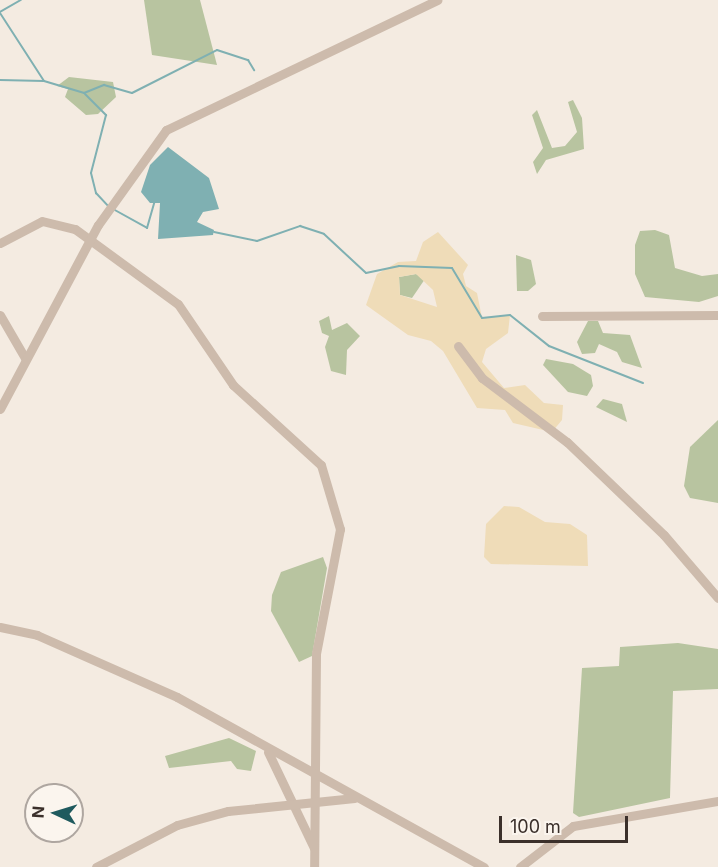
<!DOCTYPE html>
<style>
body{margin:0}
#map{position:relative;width:718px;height:867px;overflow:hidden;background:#f4ebe1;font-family:Inter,sans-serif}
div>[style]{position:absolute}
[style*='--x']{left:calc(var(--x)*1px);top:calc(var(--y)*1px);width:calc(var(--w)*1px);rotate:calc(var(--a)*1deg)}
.green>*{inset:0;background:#b8c4a0}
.sand>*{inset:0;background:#efdcb8}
.water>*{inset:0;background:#7fb0b2}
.stream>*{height:2px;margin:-1px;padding:0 1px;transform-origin:1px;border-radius:1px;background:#7fb0b2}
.minor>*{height:9px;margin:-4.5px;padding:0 4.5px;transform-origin:4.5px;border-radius:4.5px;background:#cdbbac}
span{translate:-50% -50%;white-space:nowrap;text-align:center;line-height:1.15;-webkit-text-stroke:6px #fbf5ee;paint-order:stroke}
.north{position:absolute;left:24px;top:783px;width:60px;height:60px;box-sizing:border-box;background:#fbf5ee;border:2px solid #aea6a0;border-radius:50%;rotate:274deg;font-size:16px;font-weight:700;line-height:24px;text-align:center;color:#3b302b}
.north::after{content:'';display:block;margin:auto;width:21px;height:27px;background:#1f5a5e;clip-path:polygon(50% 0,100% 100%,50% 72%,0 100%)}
.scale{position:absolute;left:499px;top:816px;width:129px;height:27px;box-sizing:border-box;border:3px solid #3b302b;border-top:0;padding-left:8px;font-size:18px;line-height:21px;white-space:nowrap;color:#3b302b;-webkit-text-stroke:4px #fbf5ee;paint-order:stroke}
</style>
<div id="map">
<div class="green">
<div style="clip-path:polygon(144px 0,200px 0,217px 65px,152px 55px)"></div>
<div style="clip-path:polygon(69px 77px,113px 82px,116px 97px,98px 114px,86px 115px,65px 97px,68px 89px,57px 86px)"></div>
<div style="clip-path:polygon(573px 100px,582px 118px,584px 149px,546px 160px,537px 174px,533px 162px,543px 148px,532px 115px,537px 110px,552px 148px,565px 146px,577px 132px,568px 102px)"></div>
<div style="clip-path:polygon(655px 230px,669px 235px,675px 268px,702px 276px,718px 274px,718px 296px,699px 302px,645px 297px,635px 274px,635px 245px,640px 231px)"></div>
<div style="clip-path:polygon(516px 255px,531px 260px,536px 284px,528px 291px,517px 291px)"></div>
<div style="clip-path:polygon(416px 274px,425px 279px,412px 298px,400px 295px,399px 277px)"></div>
<div style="clip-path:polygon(329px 316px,332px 330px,347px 323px,360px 336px,347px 350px,346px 375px,331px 371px,325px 347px,329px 336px,322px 333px,319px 321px)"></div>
<div style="clip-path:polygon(588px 321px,598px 321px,603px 333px,630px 335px,642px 368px,622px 362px,617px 352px,599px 344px,595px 353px,582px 354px,577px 342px)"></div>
<div style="clip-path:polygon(546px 359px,573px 364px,591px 375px,593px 386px,587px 396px,568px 392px,543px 365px)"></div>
<div style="clip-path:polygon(603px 399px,622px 404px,627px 422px,596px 407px)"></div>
<div style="clip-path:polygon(718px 420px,718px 503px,690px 498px,684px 486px,690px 447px)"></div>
<div style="clip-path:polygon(323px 557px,327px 568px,312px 656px,299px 662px,271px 611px,272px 595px,281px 572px)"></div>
<div style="clip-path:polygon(678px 643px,718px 649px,718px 689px,673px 691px,670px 798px,579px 817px,573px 813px,582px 668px,619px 666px,620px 647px)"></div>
<div style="clip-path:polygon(229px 738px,256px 751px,251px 771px,237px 769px,231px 761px,169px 768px,165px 756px)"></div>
</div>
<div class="sand">
<div style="clip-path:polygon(evenodd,438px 232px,468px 265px,463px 274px,466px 286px,477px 293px,482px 318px,510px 315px,508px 333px,486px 349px,482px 362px,504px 388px,525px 385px,544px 403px,563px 405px,562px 420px,552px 432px,513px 423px,505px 410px,477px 408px,443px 351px,431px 341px,408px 335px,366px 305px,377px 274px,398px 262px,416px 261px,423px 242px,438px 232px,416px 274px,433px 290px,437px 307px,400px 295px,399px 277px,416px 274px)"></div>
<div style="clip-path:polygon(504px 506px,519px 507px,545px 522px,570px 524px,587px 535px,588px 566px,491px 564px,484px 557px,486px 524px)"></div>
</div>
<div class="water">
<div style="clip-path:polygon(168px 147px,209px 178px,219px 209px,203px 212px,197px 222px,214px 230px,213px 235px,158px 239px,160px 203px,150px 203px,141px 192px,150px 165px)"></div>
</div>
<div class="stream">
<div style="--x:0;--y:12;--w:24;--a:-30"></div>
<div style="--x:0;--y:13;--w:81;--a:57.1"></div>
<div style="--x:44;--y:81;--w:42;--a:16.7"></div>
<div style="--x:84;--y:93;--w:22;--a:-22"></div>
<div style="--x:104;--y:85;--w:29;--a:16"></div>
<div style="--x:132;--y:93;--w:95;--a:-26.8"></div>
<div style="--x:217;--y:50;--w:33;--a:18"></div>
<div style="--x:248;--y:60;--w:12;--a:59"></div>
<div style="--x:0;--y:80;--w:44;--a:1.3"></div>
<div style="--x:85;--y:94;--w:30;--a:45"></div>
<div style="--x:106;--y:115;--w:60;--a:104.5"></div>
<div style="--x:91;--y:173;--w:21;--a:76"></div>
<div style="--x:96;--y:193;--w:18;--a:47"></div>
<div style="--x:113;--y:209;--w:39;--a:29"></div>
<div style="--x:147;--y:228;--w:26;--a:-74"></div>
<div style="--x:214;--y:232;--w:44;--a:11.8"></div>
<div style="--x:257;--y:241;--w:46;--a:-19.2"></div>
<div style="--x:300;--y:226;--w:25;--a:18"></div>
<div style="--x:324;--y:234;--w:57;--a:42.9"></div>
<div style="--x:366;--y:273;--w:34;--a:-12"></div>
<div style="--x:399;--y:266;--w:53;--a:2.2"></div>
<div style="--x:452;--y:268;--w:58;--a:59"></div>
<div style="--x:482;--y:318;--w:28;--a:-6"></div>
<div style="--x:510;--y:315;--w:50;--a:38.5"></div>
<div style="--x:549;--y:346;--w:101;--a:21.5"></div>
</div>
<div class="minor">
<div style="--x:0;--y:243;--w:47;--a:-27.6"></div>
<div style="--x:42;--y:221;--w:34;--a:14"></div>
<div style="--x:75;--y:229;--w:127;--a:36.1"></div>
<div style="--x:178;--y:304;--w:98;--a:55.8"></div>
<div style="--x:233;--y:385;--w:119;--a:42.3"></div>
<div style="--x:321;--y:465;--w:67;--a:73.5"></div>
<div style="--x:340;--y:529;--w:127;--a:100.9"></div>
<div style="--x:316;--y:654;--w:213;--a:90.5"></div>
<div style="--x:0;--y:315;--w:50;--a:59.8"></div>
<div style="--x:542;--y:316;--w:176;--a:-0.3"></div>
<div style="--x:458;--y:346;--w:40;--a:53"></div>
<div style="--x:482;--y:378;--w:106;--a:37"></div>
<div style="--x:567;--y:442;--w:134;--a:43.8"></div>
<div style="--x:664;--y:535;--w:83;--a:49.4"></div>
<div style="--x:0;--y:409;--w:208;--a:-62"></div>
<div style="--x:98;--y:225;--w:117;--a:-54.4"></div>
<div style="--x:166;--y:130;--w:301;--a:-25.6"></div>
<div style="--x:0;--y:627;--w:38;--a:12"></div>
<div style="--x:37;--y:635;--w:153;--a:23.9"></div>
<div style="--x:177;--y:697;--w:351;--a:29"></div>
<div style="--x:268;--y:752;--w:106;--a:64.4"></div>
<div style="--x:96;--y:867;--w:91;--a:-27.4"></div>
<div style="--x:177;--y:825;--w:53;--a:-15.4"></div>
<div style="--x:228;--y:811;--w:127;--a:-5.9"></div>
<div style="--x:520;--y:867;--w:67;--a:-37.7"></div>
<div style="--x:573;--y:826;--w:147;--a:-9.8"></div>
</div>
<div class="north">N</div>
<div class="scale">100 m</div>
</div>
